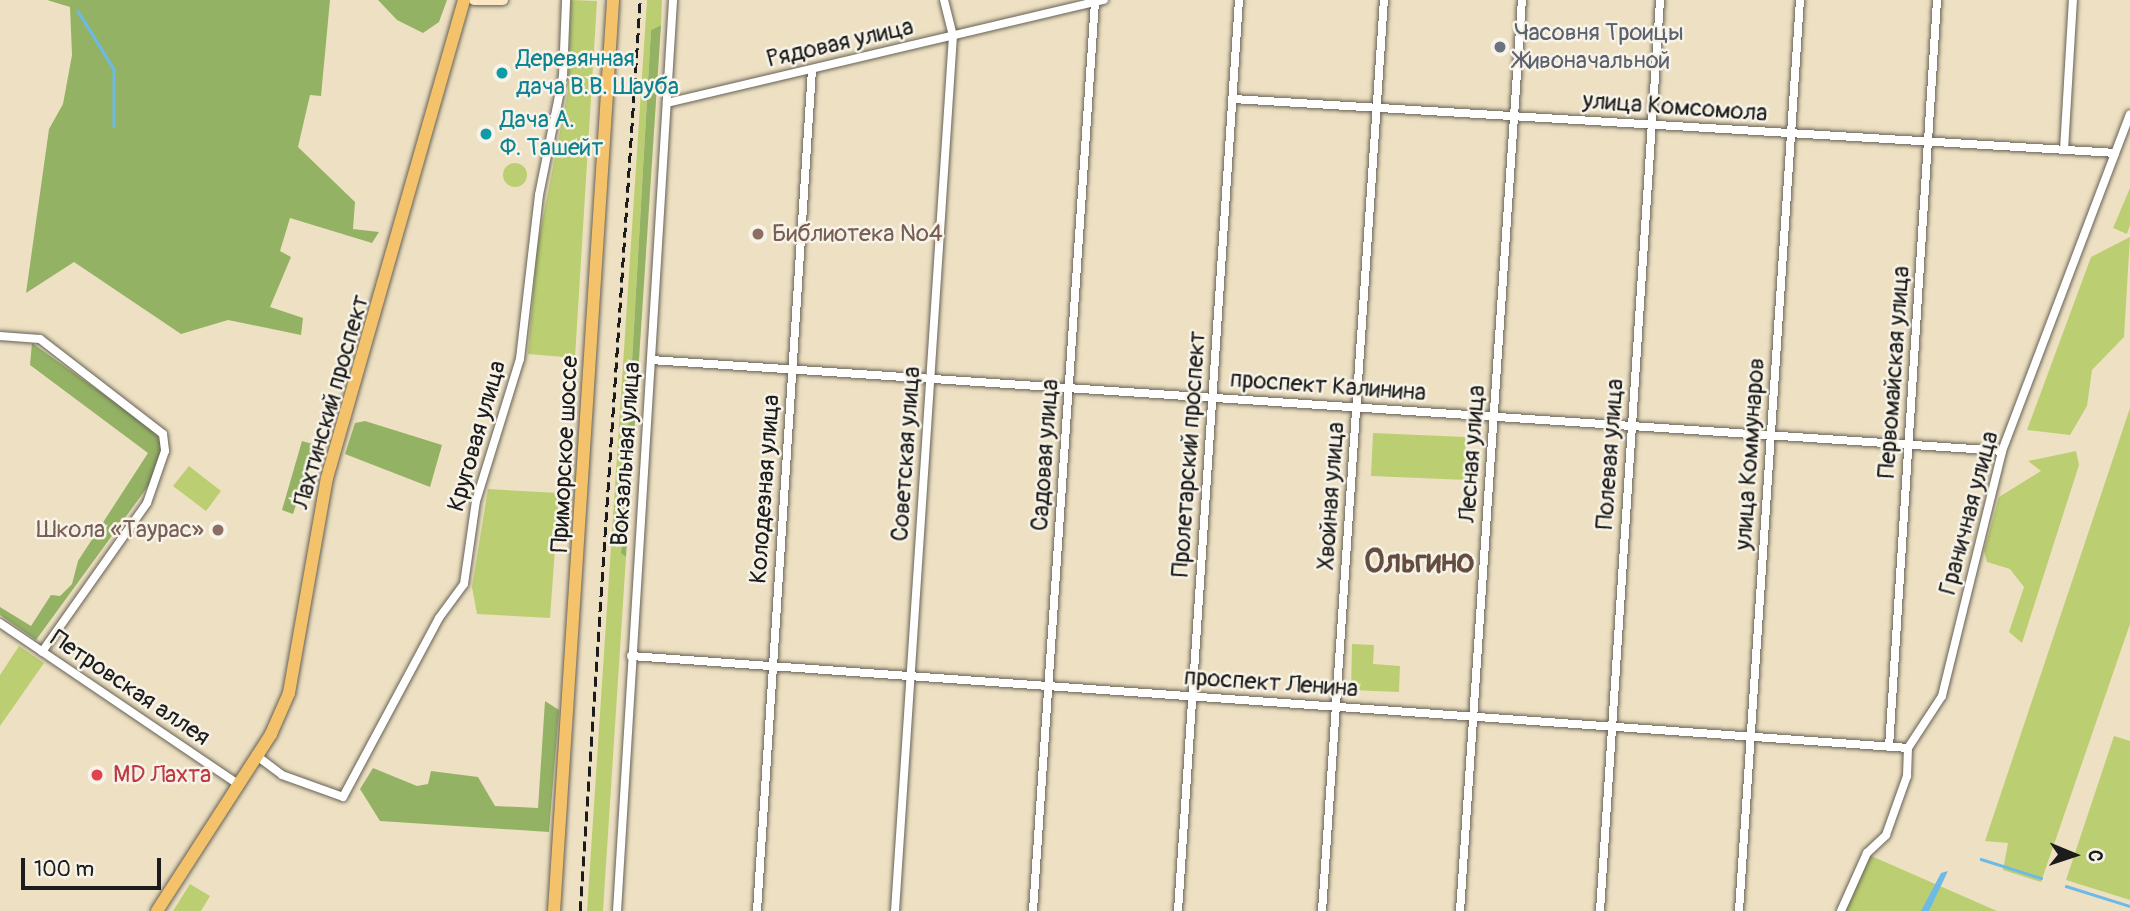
<!DOCTYPE html>
<meta charset="utf-8">
<style>
body{margin:0}
#map{position:relative;width:2130px;height:911px;overflow:hidden;background:#eee1c3;font-family:Pangolin,sans-serif}
div>[style]{position:absolute}
[style*='--x']{left:calc(var(--x)*1px);top:calc(var(--y)*1px);width:calc(var(--w)*1px);rotate:calc(var(--a)*1deg)}
.green>*{inset:0;background:#bbcf72}
.round{border-radius:50%}
.forest>*{inset:0;background:#94b264}
.water>*{inset:0;background:#6dbae7}
.stream>*{height:2.5px;margin:-1.25px;padding:0 1.25px;transform-origin:1.25px;border-radius:1.25px;background:#6dbae7}
.roads{filter:drop-shadow(0 0 2px #666156) drop-shadow(0 0 2px #666156)}
.street>*{height:8px;margin:-4px;padding:0 4px;transform-origin:4px;border-radius:4px;background:#fff}
.secondary>*{height:10px;margin:-5px;padding:0 5px;transform-origin:5px;border-radius:5px;background:#fbe7c3}
.primary>*{height:12px;margin:-6px;padding:0 6px;transform-origin:6px;border-radius:6px;background:#f4c26a}
.rail>*{height:2.5px;margin-top:-1.25px;transform-origin:0;background:repeating-linear-gradient(90deg,#1c1c1c 0 10px,transparent 0 15px)}
.dots>*{width:19px;height:19px;translate:-50% -50%;box-sizing:border-box;border:4px solid #f7f3e8;border-radius:50%}
span{translate:-50% -50%;white-space:nowrap;text-align:center;line-height:1.15;-webkit-text-stroke:5px #f7f3e8;paint-order:stroke}
.worship-label{font-size:24px;color:#5b616d}
.left{translate:0 -50%;text-align:left}
.street-label{font-size:24px;color:#1c1c1c}
.culture-label{font-size:24px;color:#0d838f}
.education-label{font-size:24px;color:#785e54}
.right{translate:-100% -50%;text-align:right}
.health-label{font-size:24px;color:#be3a42}
.district-label{font-size:32px;color:#654c41;font-weight:700}
.north{position:absolute;left:2039px;top:820px;width:70px;height:70px;-webkit-text-stroke:5px #f7f3e8;paint-order:stroke;rotate:92deg;font-size:19px;font-weight:700;line-height:28px;text-align:center;color:#1c1c1c}
.north::after{content:'';display:block;margin:auto;width:24px;height:32px;background:#1c1c1c;clip-path:polygon(50% 0,100% 100%,50% 72%,0 100%)}
.scale{position:absolute;left:21px;top:858px;width:140px;height:32px;box-sizing:border-box;border:4px solid #1c1c1c;border-top:0;padding-left:9px;font-size:21px;line-height:24px;white-space:nowrap;color:#1c1c1c;-webkit-text-stroke:5px #f7f3e8;paint-order:stroke}
</style>
<div id="map">
<div class="green">
<div style="clip-path:polygon(571px 0,597px 1px,575px 358px,528px 354px,537px 248px,568px 91px)"></div>
<div style="clip-path:polygon(647px 0,662px 0,661px 25px,651px 30px,621px 552px,626px 557px,603px 911px,587px 911px)"></div>
<div class="round" style="left:503px;top:163px;width:24px;height:24px"></div>
<div style="clip-path:polygon(2130px 188px,2130px 225px,2127px 234px,2113px 228px)"></div>
<div style="clip-path:polygon(2130px 237px,2124px 337px,2092px 370px,2087px 406px,2070px 435px,2027px 430px,2091px 257px)"></div>
<div style="clip-path:polygon(2130px 408px,2130px 624px,2041px 882px,2003px 870px,2008px 843px,1985px 841px)"></div>
<div style="clip-path:polygon(1373px 433px,1465px 437px,1467px 480px,1371px 476px)"></div>
<div style="clip-path:polygon(2076px 451px,2079px 465px,2022px 643px,2009px 632px,2024px 587px,2010px 569px,1987px 562px,1984px 551px,1999px 497px,2041px 471px,2028px 461px)"></div>
<div style="clip-path:polygon(189px 466px,221px 491px,206px 511px,173px 486px)"></div>
<div style="clip-path:polygon(488px 489px,559px 493px,550px 618px,477px 614px,472px 587px)"></div>
<div style="clip-path:polygon(1352px 644px,1374px 645px,1373px 664px,1400px 666px,1399px 692px,1351px 690px)"></div>
<div style="clip-path:polygon(19px 646px,44px 663px,0 726px,0 675px)"></div>
<div style="clip-path:polygon(2114px 736px,2130px 741px,2130px 900px,2066px 880px)"></div>
<div style="clip-path:polygon(1869px 855px,1997px 911px,1845px 911px)"></div>
<div style="clip-path:polygon(190px 884px,210px 896px,201px 911px,173px 911px)"></div>
</div>
<div class="forest">
<div style="clip-path:polygon(47px 0,330px 0,321px 96px,310px 95px,298px 147px,355px 202px,353px 229px,379px 232px,372px 243px,290px 218px,280px 251px,291px 257px,270px 307px,303px 318px,301px 335px,228px 320px,181px 334px,74px 262px,26px 293px,49px 129px,63px 104px,72px 55px,70px 7px)"></div>
<div style="clip-path:polygon(378px 0,447px 0,439px 22px,423px 33px,397px 20px)"></div>
<div style="clip-path:polygon(661px 25px,626px 557px,621px 553px,651px 30px)"></div>
<div style="clip-path:polygon(32px 343px,155px 431px,162px 447px,154px 478px,36px 640px,0 615px,0 607px,31px 626px,51px 595px,60px 596px,72px 584px,78px 561px,148px 453px,30px 365px)"></div>
<div style="clip-path:polygon(365px 421px,442px 445px,430px 487px,345px 454px,355px 423px)"></div>
<div style="clip-path:polygon(302px 441px,316px 445px,293px 514px,282px 510px)"></div>
<div style="clip-path:polygon(545px 701px,559px 710px,549px 832px,380px 821px,360px 789px,373px 768px,417px 786px,428px 784px,431px 771px,478px 777px,495px 806px,538px 808px)"></div>
</div>
<div class="water">
<div style="clip-path:polygon(1948px 871px,1929px 911px,1921px 911px,1941px 873px)"></div>
</div>
<div class="stream">
<div style="--x:78;--y:11;--w:68;--a:58.2"></div>
<div style="--x:114;--y:69;--w:57;--a:90"></div>
<div style="--x:1981;--y:859;--w:63;--a:17.6"></div>
<div style="--x:2066;--y:886;--w:67;--a:17.4"></div>
</div>
<div class="roads">
<div class="street">
<div style="--x:1233;--y:99;--w:884;--a:3.5"></div>
<div style="--x:667;--y:103;--w:449;--a:-13.3"></div>
<div style="--x:2064;--y:150;--w:150;--a:-86.6"></div>
<div style="--x:0;--y:336;--w:40;--a:4.3"></div>
<div style="--x:40;--y:339;--w:155;--a:37.7"></div>
<div style="--x:163;--y:434;--w:17;--a:83"></div>
<div style="--x:165;--y:451;--w:55;--a:109.1"></div>
<div style="--x:147;--y:503;--w:182;--a:125.2"></div>
<div style="--x:651;--y:360;--w:1354;--a:3.85"></div>
<div style="--x:0;--y:623;--w:287;--a:34.1"></div>
<div style="--x:631;--y:656;--w:1280;--a:4.12"></div>
<div style="--x:1889;--y:747;--w:749;--a:-86.32"></div>
<div style="--x:257;--y:756;--w:31;--a:37"></div>
<div style="--x:282;--y:775;--w:65;--a:19.8"></div>
<div style="--x:343;--y:797;--w:203;--a:-61.8"></div>
<div style="--x:439;--y:618;--w:42;--a:-53.7"></div>
<div style="--x:464;--y:584;--w:84;--a:-81.8"></div>
<div style="--x:476;--y:501;--w:149;--a:-72.8"></div>
<div style="--x:520;--y:359;--w:165;--a:-83.4"></div>
<div style="--x:539;--y:195;--w:121;--a:-78.6"></div>
<div style="--x:563;--y:76;--w:76;--a:-87.7"></div>
<div style="--x:617;--y:911;--w:913;--a:-86.48"></div>
<div style="--x:757;--y:911;--w:843;--a:-86.26"></div>
<div style="--x:895;--y:911;--w:877;--a:-86.21"></div>
<div style="--x:953;--y:36;--w:37;--a:-104"></div>
<div style="--x:1033;--y:911;--w:911;--a:-86.1"></div>
<div style="--x:1178;--y:911;--w:913;--a:-86.17"></div>
<div style="--x:1322;--y:911;--w:913;--a:-86.11"></div>
<div style="--x:1460;--y:911;--w:913;--a:-86.11"></div>
<div style="--x:1600;--y:911;--w:913;--a:-86.23"></div>
<div style="--x:1739;--y:911;--w:913;--a:-86.17"></div>
<div style="--x:1841;--y:911;--w:64;--a:-65.9"></div>
<div style="--x:1867;--y:853;--w:26;--a:-43"></div>
<div style="--x:1886;--y:835;--w:63;--a:-70.4"></div>
<div style="--x:1907;--y:776;--w:28;--a:-88"></div>
<div style="--x:1908;--y:748;--w:62;--a:-56.8"></div>
<div style="--x:1942;--y:696;--w:252;--a:-76.2"></div>
<div style="--x:2002;--y:451;--w:360;--a:-69.2"></div>
</div>
<div class="secondary">
<div style="--x:474;--y:0;--w:29;--a:0"></div>
</div>
<div class="primary">
<div style="--x:157;--y:911;--w:211;--a:-57.2"></div>
<div style="--x:271;--y:734;--w:45;--a:-66.3"></div>
<div style="--x:289;--y:693;--w:218;--a:-80"></div>
<div style="--x:327;--y:478;--w:497;--a:-74"></div>
<div style="--x:554;--y:911;--w:913;--a:-86.29"></div>
</div>
</div>
<div class="rail">
<div style="--x:580;--y:911;--w:913;--a:-86.23"></div>
</div>
<div class="dots">
<div style="left:1500px;top:47px;background:#6b7280"></div>
<div style="left:502px;top:73px;background:#0f9aa8"></div>
<div style="left:486px;top:134px;background:#0f9aa8"></div>
<div style="left:758px;top:234px;background:#8d6e63"></div>
<div style="left:218px;top:530px;background:#8d6e63"></div>
<div style="left:97px;top:775px;background:#e0444e"></div>
</div>
<div class="worship-label">
<span class="left" style="left:1514px;top:47px">Часовня Троицы<br>Живоначальной</span>
</div>
<div class="street-label">
<span style="left:840px;top:43px;rotate:-13deg">Рядовая улица</span>
<span style="left:1675px;top:107px;rotate:4deg">улица Комсомола</span>
<span style="left:1894px;top:372px;rotate:-86deg">Первомайская улица</span>
<span style="left:1328px;top:386px;rotate:4deg">проспект Калинина</span>
<span style="left:331px;top:402px;rotate:-74deg">Лахтинский проспект</span>
<span style="left:477px;top:436px;rotate:-74deg">Круговая улица</span>
<span style="left:565px;top:454px;rotate:-87deg">Приморское шоссе</span>
<span style="left:626px;top:454px;rotate:-86deg">Вокзальная улица</span>
<span style="left:906px;top:454px;rotate:-86deg">Советская улица</span>
<span style="left:1189px;top:454px;rotate:-86deg">Пролетарский проспект</span>
<span style="left:1472px;top:454px;rotate:-86deg">Лесная улица</span>
<span style="left:1610px;top:454px;rotate:-86deg">Полевая улица</span>
<span style="left:1750px;top:454px;rotate:-86deg">улица Коммунаров</span>
<span style="left:1045px;top:455px;rotate:-86deg">Садовая улица</span>
<span style="left:765px;top:489px;rotate:-86deg">Колодезная улица</span>
<span style="left:1331px;top:496px;rotate:-86deg">Хвойная улица</span>
<span style="left:1969px;top:513px;rotate:-75deg">Граничная улица</span>
<span style="left:1271px;top:683px;rotate:4deg">проспект Ленина</span>
<span style="left:130px;top:688px;rotate:34deg">Петровская аллея</span>
</div>
<div class="culture-label">
<span class="left" style="left:516px;top:73px">Деревянная<br>дача В.В. Шауба</span>
<span class="left" style="left:500px;top:134px">Дача А.<br>Ф. Ташейт</span>
</div>
<div class="education-label">
<span class="left" style="left:772px;top:234px">Библиотека №4</span>
<span class="right" style="left:204px;top:530px">Школа «Таурас»</span>
</div>
<div class="health-label">
<span class="left" style="left:113px;top:775px">MD Лахта</span>
</div>
<div class="district-label">
<span style="left:1419px;top:562px">Ольгино</span>
</div>
<div class="north">С</div>
<div class="scale">100 m</div>
</div>
